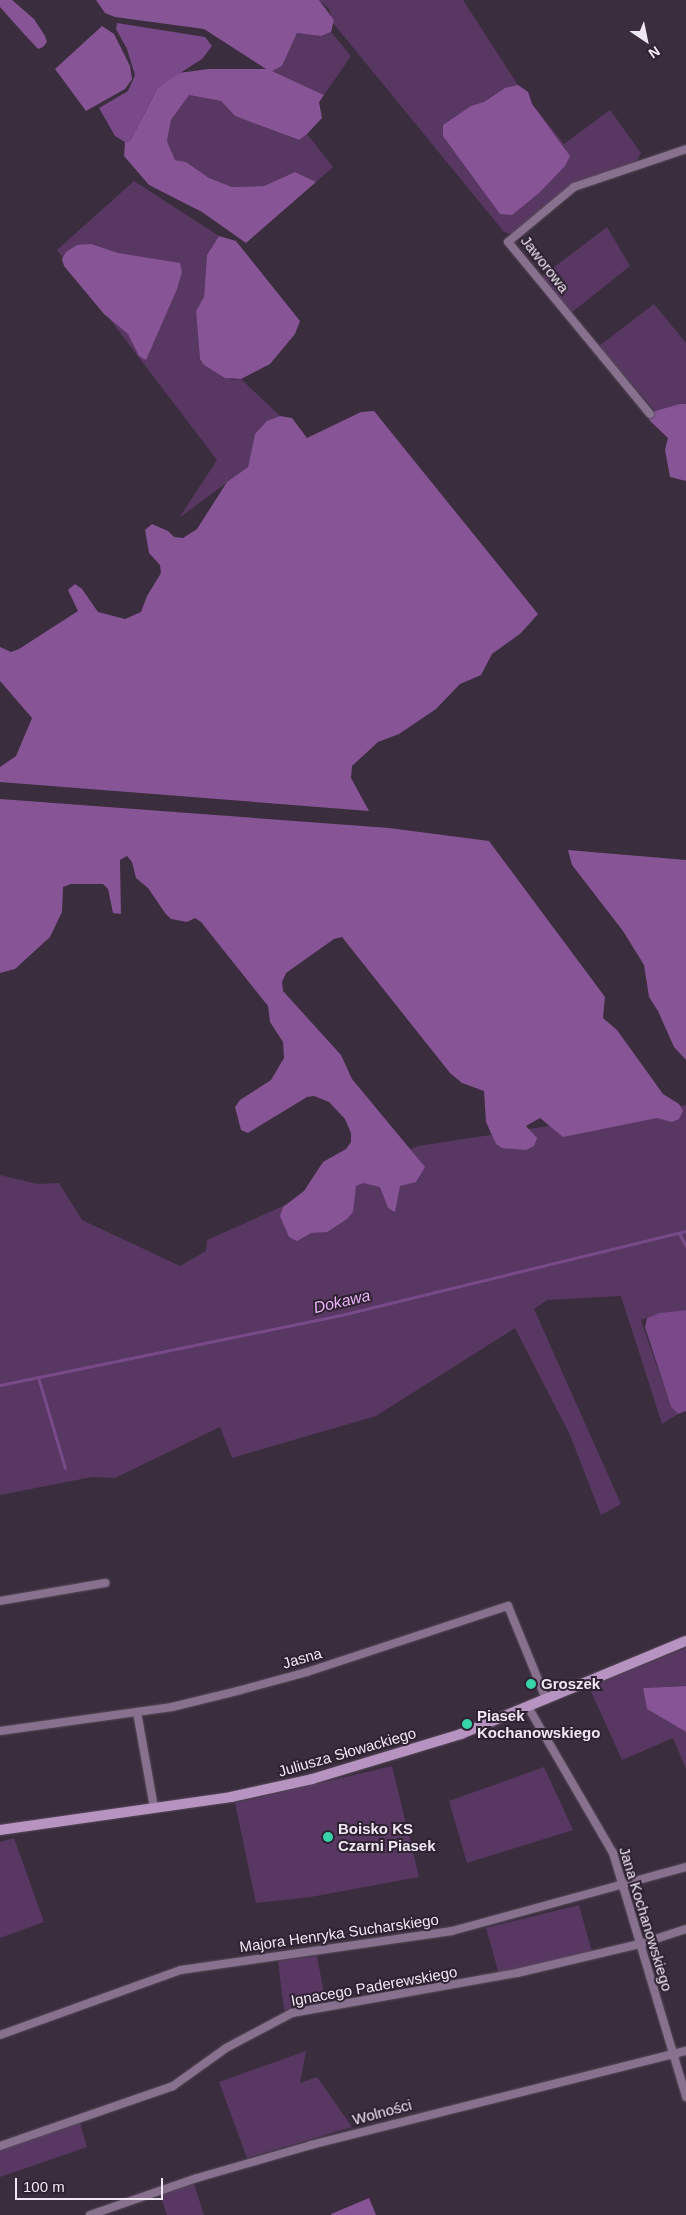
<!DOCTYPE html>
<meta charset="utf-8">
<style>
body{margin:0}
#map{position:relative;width:686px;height:2215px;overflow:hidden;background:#3a2d3d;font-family:Helvetica,sans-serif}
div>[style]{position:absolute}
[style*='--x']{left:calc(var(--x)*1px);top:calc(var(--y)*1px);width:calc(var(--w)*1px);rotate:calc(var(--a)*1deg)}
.green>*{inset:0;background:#583862}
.forest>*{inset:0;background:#875495}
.water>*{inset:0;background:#7a4989}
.stream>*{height:3px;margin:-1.5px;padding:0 1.5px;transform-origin:1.5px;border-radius:1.5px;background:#7a4989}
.roads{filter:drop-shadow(0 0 1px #574b5a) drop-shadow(0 0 1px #574b5a)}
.street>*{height:8px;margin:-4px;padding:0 4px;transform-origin:4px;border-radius:4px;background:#87718e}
.secondary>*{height:10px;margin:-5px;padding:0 5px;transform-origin:5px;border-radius:5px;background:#b793c2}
.dots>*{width:14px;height:14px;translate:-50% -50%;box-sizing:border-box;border:2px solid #2f2333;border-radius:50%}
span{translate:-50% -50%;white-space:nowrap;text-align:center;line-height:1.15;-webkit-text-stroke:4px #2f2333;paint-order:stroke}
.street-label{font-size:15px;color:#efe7f2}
.poi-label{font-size:15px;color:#efe7f2;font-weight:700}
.left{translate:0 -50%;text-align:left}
.water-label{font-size:16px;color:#e9b1f9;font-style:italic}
.north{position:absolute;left:621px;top:15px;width:50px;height:50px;-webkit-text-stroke:4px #2f2333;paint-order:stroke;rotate:146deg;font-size:14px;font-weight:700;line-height:20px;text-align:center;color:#efe7f2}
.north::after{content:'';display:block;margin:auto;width:18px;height:22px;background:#efe7f2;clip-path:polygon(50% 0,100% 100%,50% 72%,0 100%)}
.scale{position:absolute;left:15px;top:2178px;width:148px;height:22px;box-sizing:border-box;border:2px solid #efe7f2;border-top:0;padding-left:6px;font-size:15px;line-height:18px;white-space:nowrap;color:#efe7f2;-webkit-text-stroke:4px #2f2333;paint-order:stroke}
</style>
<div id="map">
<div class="green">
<div style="clip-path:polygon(319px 0,463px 0,518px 85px,528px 92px,532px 104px,564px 144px,610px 110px,641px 153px,637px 160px,628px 165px,573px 183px,511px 234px,504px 232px,333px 23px,329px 9px)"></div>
<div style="clip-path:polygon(331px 32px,351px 56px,324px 95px,272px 71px,282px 66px,297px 33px,321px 36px)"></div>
<div style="clip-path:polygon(189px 95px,221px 101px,235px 116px,298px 140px,307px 134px,333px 167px,316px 182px,295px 172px,264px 186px,232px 187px,209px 178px,186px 162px,175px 160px,167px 141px,171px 120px)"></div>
<div style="clip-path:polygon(134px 181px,219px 236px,207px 255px,204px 297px,196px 311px,200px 359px,232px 380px,241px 379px,280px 416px,255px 434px,248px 467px,179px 518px,217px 460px,57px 250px)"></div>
<div style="clip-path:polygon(607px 227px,630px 266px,571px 313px,541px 277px)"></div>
<div style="clip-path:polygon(654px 304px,686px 343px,686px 404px,655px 411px,599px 346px)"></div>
<div style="clip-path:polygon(686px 1105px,686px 1310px,659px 1313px,641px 1320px,671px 1407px,678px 1414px,662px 1424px,621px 1296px,547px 1300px,534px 1309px,621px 1504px,601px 1515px,570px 1435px,515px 1328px,376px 1416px,232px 1458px,220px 1427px,115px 1478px,92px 1477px,0 1495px,0 1175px,38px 1184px,59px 1183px,82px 1220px,180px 1266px,206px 1251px,207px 1240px,418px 1146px)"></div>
<div style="clip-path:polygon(686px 1648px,686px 1686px,643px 1688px,647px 1709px,686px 1732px,686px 1769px,673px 1738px,622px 1760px,589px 1687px)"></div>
<div style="clip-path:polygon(392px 1766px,419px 1877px,311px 1897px,256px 1903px,235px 1803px)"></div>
<div style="clip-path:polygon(544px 1767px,573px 1830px,467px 1863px,449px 1801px)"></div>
<div style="clip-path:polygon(14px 1838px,44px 1922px,0 1938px,0 1842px)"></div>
<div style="clip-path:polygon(579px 1905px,592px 1952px,499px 1974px,486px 1928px)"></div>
<div style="clip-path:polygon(317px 1956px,326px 2004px,284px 2010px,278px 1961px)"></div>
<div style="clip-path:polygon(306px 2051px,300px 2083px,317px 2077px,352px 2127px,247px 2158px,219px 2082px)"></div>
<div style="clip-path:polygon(80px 2123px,87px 2147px,0 2177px,0 2150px)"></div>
<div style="clip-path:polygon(194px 2184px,204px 2215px,167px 2215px,160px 2195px)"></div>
</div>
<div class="forest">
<div style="clip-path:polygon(0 0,12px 0,34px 19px,45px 36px,47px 42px,43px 47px,38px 49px,24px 34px,0 7px)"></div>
<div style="clip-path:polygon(96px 0,319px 0,334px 20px,331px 32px,321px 36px,297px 33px,282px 66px,272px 71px,324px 95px,319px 102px,322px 118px,307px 134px,299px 140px,235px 116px,221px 101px,189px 95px,171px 120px,167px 141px,175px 160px,186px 162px,209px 178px,232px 187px,264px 186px,295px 172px,316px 182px,246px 243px,202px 212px,149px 185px,124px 156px,125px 142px,130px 141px,158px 87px,178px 73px,209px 69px,266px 69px,204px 29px,115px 17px,105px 13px)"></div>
<div style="clip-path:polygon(102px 26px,114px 34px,130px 66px,132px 79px,125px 89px,86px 111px,55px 69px)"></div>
<div style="clip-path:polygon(518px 85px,528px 92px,532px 104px,570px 156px,565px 166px,539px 193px,512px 215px,500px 214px,443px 136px,443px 125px,471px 106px,484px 102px,505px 88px)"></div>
<div style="clip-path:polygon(219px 236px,236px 241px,300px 321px,295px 334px,270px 364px,241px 379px,225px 378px,204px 365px,200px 359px,196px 311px,204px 297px,207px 255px)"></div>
<div style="clip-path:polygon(91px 244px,118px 253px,180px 263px,182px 272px,177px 289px,146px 360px,139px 356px,128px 334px,104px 314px,64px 266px,62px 259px,66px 252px,77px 245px)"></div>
<div style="clip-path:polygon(680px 404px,686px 404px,686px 481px,670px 477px,665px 450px,668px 438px,649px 420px,650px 414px,655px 411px)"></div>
<div style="clip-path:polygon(374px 411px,538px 614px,521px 633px,492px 654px,481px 675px,460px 684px,436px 709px,399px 734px,378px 742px,352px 766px,351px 778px,369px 811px,0 782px,0 767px,16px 756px,32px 718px,0 681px,0 647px,11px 652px,19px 649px,78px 611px,68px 590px,75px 584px,82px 589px,98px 612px,125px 619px,141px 612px,147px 596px,161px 573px,160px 565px,149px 553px,145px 530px,152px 524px,168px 531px,174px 537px,183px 538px,197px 529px,227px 482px,248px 467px,255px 434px,267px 421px,280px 416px,292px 418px,307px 438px,361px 412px)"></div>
<div style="clip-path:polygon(0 799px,389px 828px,489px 841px,605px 997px,603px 1018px,617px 1030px,663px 1094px,679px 1104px,683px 1111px,679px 1119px,672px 1122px,657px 1118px,563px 1137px,540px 1118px,526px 1126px,537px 1138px,534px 1146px,526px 1150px,502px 1148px,496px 1144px,486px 1122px,484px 1091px,462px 1083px,450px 1073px,342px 937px,334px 939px,286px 973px,282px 982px,283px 991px,341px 1055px,352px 1079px,425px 1167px,416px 1182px,400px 1186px,395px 1212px,388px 1208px,380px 1187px,363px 1183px,356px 1186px,353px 1212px,347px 1219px,327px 1232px,311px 1233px,297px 1241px,289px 1237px,280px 1216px,283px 1207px,304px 1191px,323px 1162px,346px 1149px,351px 1142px,351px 1133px,345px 1119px,329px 1102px,314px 1096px,307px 1097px,248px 1133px,241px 1130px,235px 1107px,240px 1100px,271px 1080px,284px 1058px,283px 1042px,270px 1022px,268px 1006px,201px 922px,195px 918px,187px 922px,171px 919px,165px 913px,148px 888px,136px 878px,132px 862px,127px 856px,120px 860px,121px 914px,113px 913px,108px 889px,103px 884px,71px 884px,63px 887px,62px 912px,50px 937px,15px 969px,0 973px)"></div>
<div style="clip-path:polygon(568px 850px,686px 860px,686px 1060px,674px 1047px,658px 1011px,649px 997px,644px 965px,623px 931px,572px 865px)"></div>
<div style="clip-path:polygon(686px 1686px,686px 1732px,647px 1709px,643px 1688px)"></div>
<div style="clip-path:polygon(369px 2198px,376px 2215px,331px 2215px,331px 2214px)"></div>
</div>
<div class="water">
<div style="clip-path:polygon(117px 23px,205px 37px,212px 46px,202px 59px,158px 87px,130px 141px,125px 142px,115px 136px,99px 108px,128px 91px,135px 75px,127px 49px,116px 29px)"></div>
<div style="clip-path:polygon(686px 1310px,686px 1411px,678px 1414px,671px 1407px,645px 1327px,647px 1318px,659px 1313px)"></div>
</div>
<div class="stream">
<div style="--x:679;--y:1233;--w:15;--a:62"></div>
<div style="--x:38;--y:1377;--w:95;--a:73.5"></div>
<div style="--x:0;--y:1385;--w:348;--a:-11.6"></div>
<div style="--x:341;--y:1315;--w:355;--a:-13.7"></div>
</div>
<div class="roads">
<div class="street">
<div style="--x:650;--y:414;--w:223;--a:-129.5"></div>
<div style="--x:508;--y:242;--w:86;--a:-39.8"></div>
<div style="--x:574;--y:187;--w:118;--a:-18.7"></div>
<div style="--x:0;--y:1601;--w:107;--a:-9.7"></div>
<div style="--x:528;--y:1707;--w:169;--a:59.8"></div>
<div style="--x:613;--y:1853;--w:255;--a:73.3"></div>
<div style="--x:137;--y:1712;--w:97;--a:79.9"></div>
<div style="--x:0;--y:1731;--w:174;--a:-7.9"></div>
<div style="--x:172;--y:1707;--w:71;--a:-13.8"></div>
<div style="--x:241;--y:1690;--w:68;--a:-15.3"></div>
<div style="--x:307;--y:1672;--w:212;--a:-18.2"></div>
<div style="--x:508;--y:1606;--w:100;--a:67.8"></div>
<div style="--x:0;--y:2035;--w:192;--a:-19.8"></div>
<div style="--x:181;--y:1970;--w:274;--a:-8.2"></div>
<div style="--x:452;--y:1931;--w:243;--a:-15.3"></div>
<div style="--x:0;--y:2146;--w:183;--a:-19.1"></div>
<div style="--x:173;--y:2086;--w:65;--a:-35.6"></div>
<div style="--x:226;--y:2048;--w:75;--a:-27.9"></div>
<div style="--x:292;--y:2013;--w:229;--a:-10.1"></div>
<div style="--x:517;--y:1973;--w:126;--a:-13.3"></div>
<div style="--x:640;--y:1944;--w:48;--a:-18.1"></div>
<div style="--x:90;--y:2215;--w:113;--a:-19.1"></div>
<div style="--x:197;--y:2178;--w:119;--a:-16.1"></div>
<div style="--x:311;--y:2145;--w:387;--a:-14.1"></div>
</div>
<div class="secondary">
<div style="--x:0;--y:1830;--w:233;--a:-8.1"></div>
<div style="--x:231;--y:1797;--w:83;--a:-12.5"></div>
<div style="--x:312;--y:1779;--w:156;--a:-16.8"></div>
<div style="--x:461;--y:1734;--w:243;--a:-22.5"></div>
</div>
</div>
<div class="dots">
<div style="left:531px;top:1684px;background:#36d4a6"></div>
<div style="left:467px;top:1724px;background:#36d4a6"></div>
<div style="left:328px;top:1837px;background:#36d4a6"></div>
</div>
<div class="street-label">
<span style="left:545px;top:264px;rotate:52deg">Jaworowa</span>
<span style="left:302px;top:1658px;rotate:-16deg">Jasna</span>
<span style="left:347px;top:1752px;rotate:-16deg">Juliusza Słowackiego</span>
<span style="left:646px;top:1919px;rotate:73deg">Jana Kochanowskiego</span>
<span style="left:339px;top:1933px;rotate:-8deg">Majora Henryka Sucharskiego</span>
<span style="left:374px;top:1986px;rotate:-10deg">Ignacego Paderewskiego</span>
<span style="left:382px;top:2112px;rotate:-15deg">Wolności</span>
</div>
<div class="poi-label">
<span class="left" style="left:541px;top:1684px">Groszek</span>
<span class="left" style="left:477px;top:1724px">Piasek<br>Kochanowskiego</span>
<span class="left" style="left:338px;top:1837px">Boisko KS<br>Czarni Piasek</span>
</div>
<div class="water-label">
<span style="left:342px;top:1302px;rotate:-13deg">Dokawa</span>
</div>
<div class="north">N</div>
<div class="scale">100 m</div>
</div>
